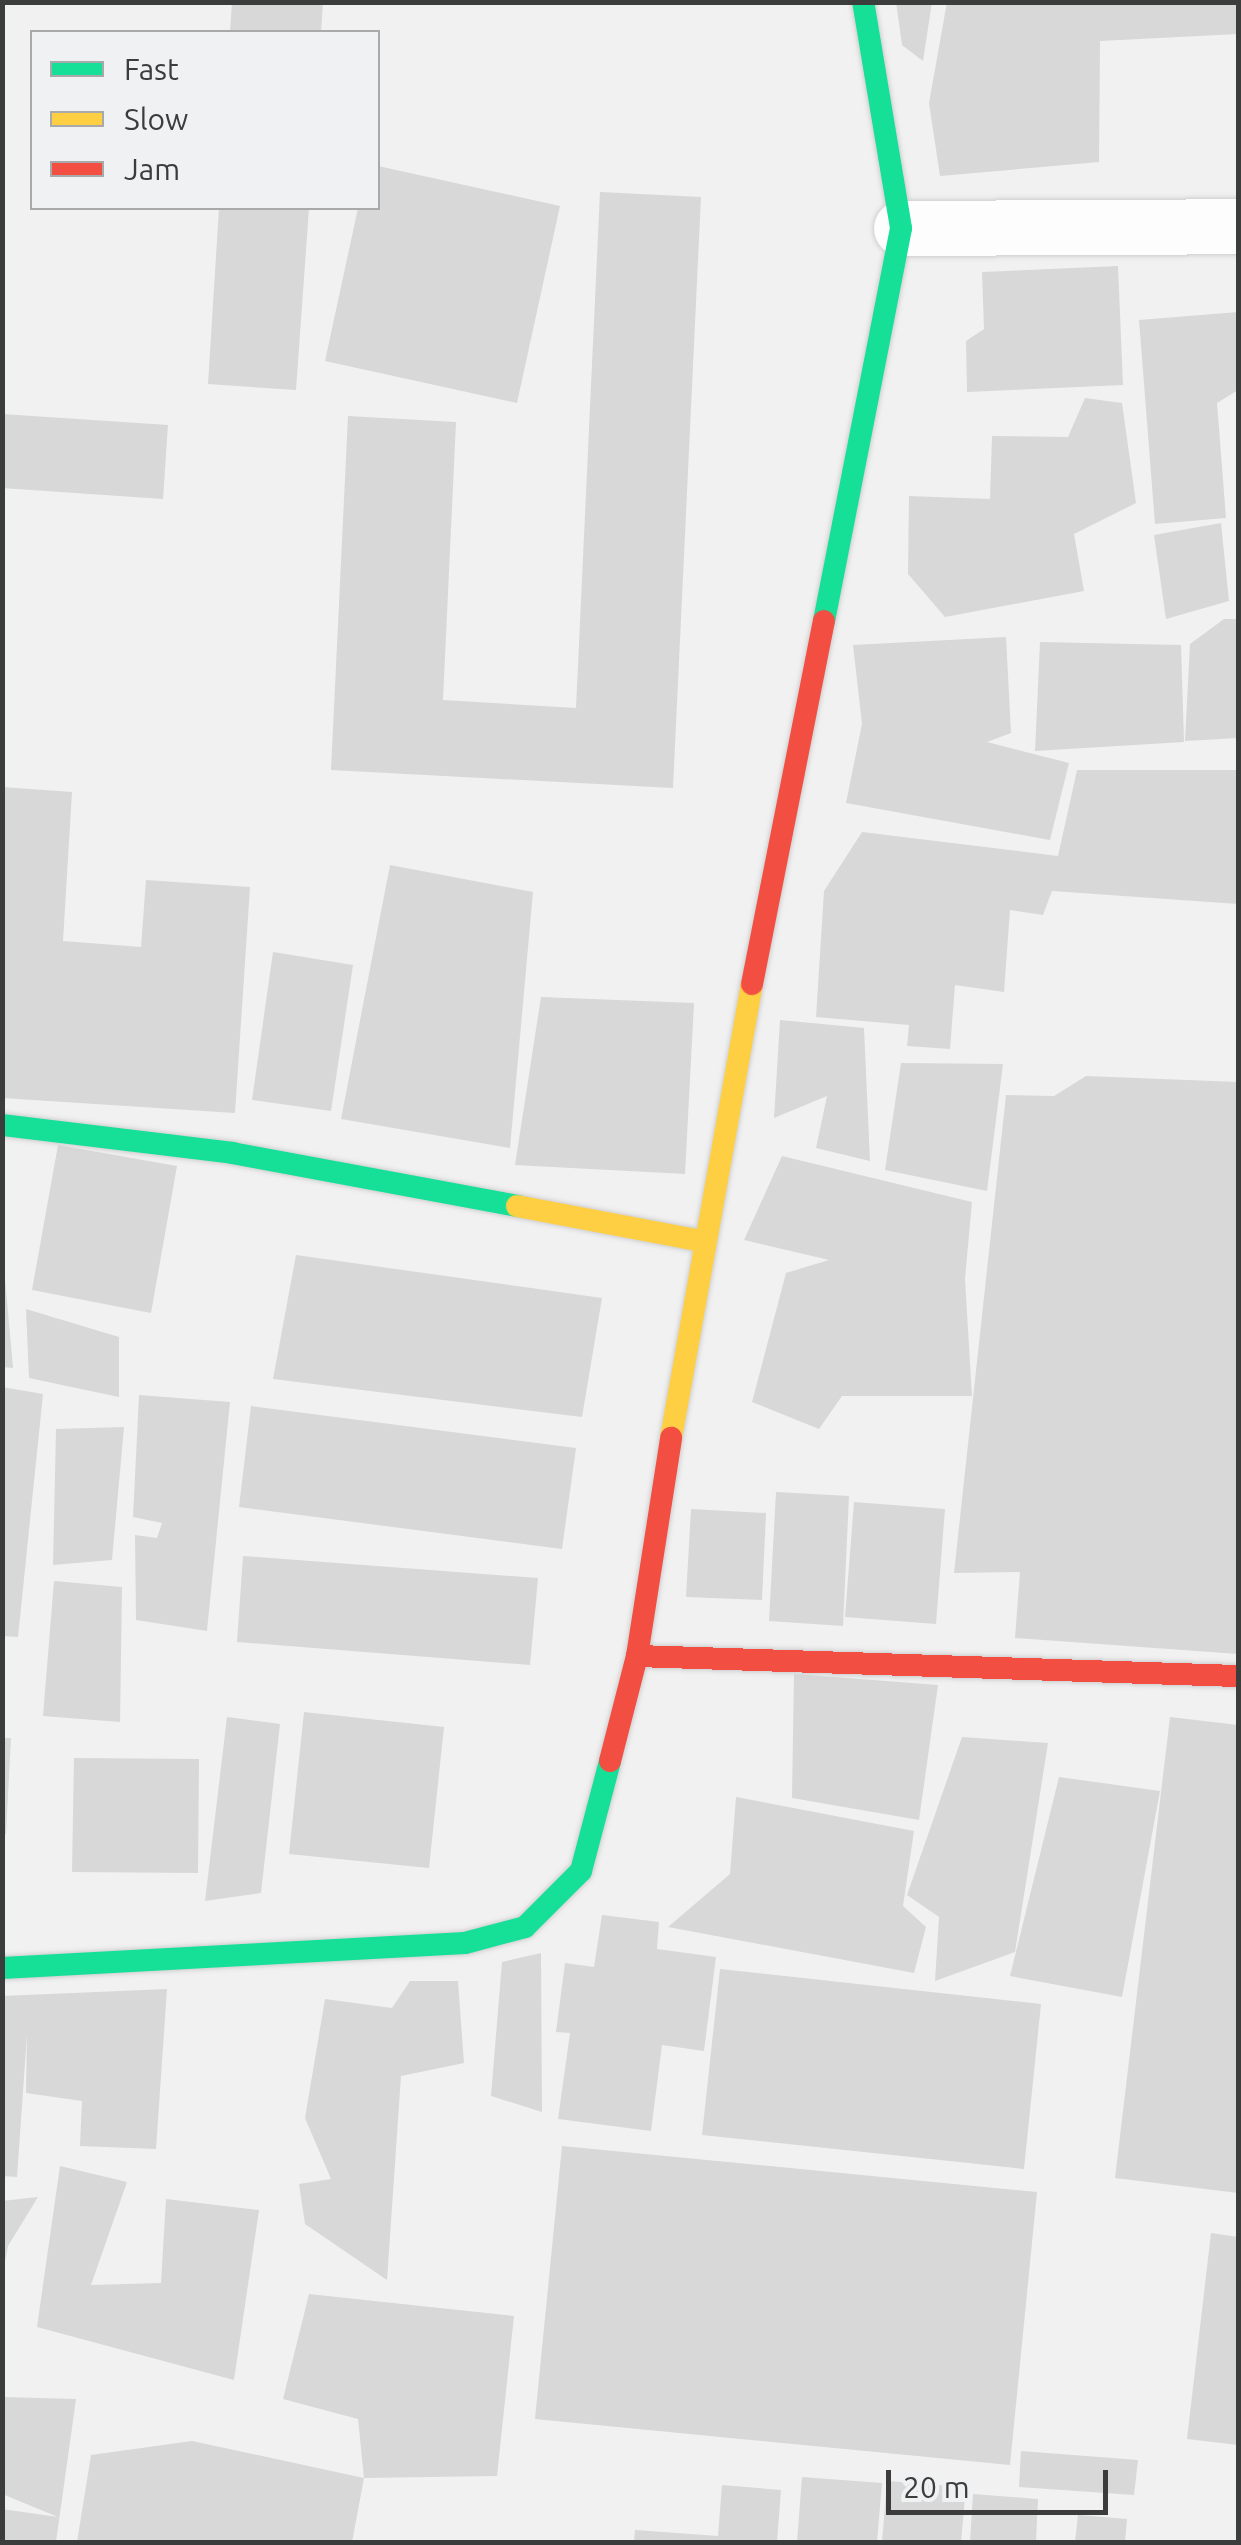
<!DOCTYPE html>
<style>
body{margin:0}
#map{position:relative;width:1241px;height:2545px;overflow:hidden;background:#f1f1f2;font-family:Ubuntu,sans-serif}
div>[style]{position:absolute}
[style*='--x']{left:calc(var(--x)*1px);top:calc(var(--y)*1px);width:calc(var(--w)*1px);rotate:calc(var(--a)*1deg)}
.building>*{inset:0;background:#d8d8d8}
.roads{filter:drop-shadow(0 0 2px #cfcfd0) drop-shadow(0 0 2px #cfcfd0)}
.street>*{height:55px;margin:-27.5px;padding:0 27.5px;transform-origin:27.5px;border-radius:27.5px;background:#fdfdfd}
.fast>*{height:22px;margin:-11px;padding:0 11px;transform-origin:11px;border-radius:11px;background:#16e098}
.slow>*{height:22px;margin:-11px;padding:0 11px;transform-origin:11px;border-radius:11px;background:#ffcf43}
.jam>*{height:22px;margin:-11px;padding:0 11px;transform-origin:11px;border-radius:11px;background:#f24e42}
span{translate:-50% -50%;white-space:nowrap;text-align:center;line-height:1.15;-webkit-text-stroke:9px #f0f1f3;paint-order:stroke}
.frame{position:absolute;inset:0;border:5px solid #3b3c3c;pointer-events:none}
.legend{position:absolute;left:30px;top:30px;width:350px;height:180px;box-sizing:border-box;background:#f0f1f3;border:2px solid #a8a9aa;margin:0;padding:12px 18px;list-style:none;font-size:30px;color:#3b3c3c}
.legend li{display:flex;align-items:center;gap:20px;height:50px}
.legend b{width:50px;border:2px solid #a8a9aa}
.scale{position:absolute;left:886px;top:2470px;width:222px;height:45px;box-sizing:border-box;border:5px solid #3b3c3c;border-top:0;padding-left:12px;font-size:30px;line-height:35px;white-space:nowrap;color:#3b3c3c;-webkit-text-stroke:8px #f0f1f3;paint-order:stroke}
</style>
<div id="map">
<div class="building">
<div style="clip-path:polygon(232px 2px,323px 2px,321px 32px,230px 32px)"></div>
<div style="clip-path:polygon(896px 2px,932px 2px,923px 61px,902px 45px)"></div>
<div style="clip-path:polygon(947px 2px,1238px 2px,1238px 34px,1100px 41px,1099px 162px,940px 176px,929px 103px)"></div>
<div style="clip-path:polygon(378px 166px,560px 206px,517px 403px,325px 361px,358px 208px,378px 208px)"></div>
<div style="clip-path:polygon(600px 192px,701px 197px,673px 788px,331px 770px,348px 416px,456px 422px,443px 700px,576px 708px)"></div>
<div style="clip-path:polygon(219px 208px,309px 208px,296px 390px,208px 384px)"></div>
<div style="clip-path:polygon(1118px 266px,1123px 385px,967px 392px,966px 341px,984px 329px,982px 272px)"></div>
<div style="clip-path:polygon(1238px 312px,1238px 390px,1217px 403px,1226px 518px,1155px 524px,1139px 320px)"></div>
<div style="clip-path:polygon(1085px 398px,1122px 403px,1136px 503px,1074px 534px,1084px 591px,945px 617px,908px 574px,909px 496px,990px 499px,992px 436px,1068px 437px)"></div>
<div style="clip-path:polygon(2px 414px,168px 425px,163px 499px,2px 488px)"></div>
<div style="clip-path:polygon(1221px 523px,1229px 601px,1166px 619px,1154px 535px)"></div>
<div style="clip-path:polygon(1224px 619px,1238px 619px,1238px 738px,1185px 741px,1190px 644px)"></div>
<div style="clip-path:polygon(1006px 637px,1011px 733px,987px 742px,1069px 763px,1050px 840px,846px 803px,862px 724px,853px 645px)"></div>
<div style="clip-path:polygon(1040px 642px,1181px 645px,1184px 742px,1035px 751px)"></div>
<div style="clip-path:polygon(1077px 770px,1238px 770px,1238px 904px,1052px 891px,1043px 915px,1010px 910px,1004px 992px,955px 985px,950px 1049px,907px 1046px,909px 1025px,816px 1017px,824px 891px,862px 832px,1058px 856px)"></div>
<div style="clip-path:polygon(2px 787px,72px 792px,63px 941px,141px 947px,146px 880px,250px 887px,235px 1113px,2px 1098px)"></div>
<div style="clip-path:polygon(390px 865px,533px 892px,510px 1148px,341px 1119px)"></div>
<div style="clip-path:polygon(273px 952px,353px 965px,331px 1111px,252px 1100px)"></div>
<div style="clip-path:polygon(541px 997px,694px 1003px,685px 1174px,515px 1165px)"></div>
<div style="clip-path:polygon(780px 1020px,864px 1028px,870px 1161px,816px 1148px,827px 1096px,774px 1118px)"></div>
<div style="clip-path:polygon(901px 1063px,1003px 1064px,987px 1191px,885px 1170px)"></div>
<div style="clip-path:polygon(1086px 1076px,1238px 1082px,1238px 1654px,1015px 1638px,1020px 1572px,954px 1573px,1006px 1095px,1054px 1096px)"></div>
<div style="clip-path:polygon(58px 1145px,177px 1166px,151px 1313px,32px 1290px)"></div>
<div style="clip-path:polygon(782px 1156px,972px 1202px,965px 1279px,972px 1396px,842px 1396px,819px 1429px,752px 1402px,786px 1273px,829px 1260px,744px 1240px)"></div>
<div style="clip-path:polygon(296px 1255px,602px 1298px,582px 1417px,273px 1379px)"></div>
<div style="clip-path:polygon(5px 1278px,13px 1368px,2px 1367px)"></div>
<div style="clip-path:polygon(26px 1309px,119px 1337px,119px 1397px,29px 1378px)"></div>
<div style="clip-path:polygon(2px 1387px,43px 1394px,18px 1637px,2px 1636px)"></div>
<div style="clip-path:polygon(139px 1395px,230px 1402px,207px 1631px,136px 1620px,135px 1535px,157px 1538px,162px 1523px,133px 1517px)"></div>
<div style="clip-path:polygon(251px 1406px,576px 1448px,562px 1549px,239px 1507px)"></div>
<div style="clip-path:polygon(124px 1427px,112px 1560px,53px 1565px,56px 1429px)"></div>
<div style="clip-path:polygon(776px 1492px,849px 1496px,843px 1626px,769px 1621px)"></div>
<div style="clip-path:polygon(854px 1502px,945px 1509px,936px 1624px,845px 1617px)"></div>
<div style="clip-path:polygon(691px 1509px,766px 1513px,762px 1600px,686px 1597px)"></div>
<div style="clip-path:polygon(243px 1556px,538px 1578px,530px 1665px,237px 1642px)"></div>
<div style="clip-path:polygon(54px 1581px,122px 1587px,120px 1722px,43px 1716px)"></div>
<div style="clip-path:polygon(794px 1674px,938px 1685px,919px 1820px,792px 1798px)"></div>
<div style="clip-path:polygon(304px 1712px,444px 1727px,429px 1868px,289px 1854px)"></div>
<div style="clip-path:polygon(227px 1717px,280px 1724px,261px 1893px,205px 1901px)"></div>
<div style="clip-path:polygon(1170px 1717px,1238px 1725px,1238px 2193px,1115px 2178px)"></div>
<div style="clip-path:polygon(962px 1737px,1048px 1743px,1015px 1952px,935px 1981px,939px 1917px,907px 1895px)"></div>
<div style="clip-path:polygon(2px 1738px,11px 1738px,6px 1834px,2px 1834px)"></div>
<div style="clip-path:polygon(74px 1758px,199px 1759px,198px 1873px,72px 1872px)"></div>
<div style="clip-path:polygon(1059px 1777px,1160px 1791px,1122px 1997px,1010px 1976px)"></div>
<div style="clip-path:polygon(736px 1797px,914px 1831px,903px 1906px,926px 1927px,914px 1973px,668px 1927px,730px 1874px)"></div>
<div style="clip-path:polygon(602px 1915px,659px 1922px,657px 1949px,716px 1957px,704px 2051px,662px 2045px,651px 2131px,558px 2119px,570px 2033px,556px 2032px,565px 1963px,594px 1967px)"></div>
<div style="clip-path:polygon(541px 1953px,542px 2112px,491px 2096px,502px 1962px)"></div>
<div style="clip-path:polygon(720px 1969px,1041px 2004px,1024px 2169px,702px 2135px)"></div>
<div style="clip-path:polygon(410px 1981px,458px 1981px,464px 2063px,401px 2076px,387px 2280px,305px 2224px,299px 2184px,331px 2179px,305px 2118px,325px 1999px,392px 2008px)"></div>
<div style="clip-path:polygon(167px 1989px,156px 2149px,80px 2146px,82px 2101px,26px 2093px,27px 2034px,17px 2177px,2px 2176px,2px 1996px)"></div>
<div style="clip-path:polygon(562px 2146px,1037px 2192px,1010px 2465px,535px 2419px)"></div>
<div style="clip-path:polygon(60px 2166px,127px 2182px,91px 2285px,161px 2283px,166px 2199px,259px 2210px,234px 2380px,37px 2327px)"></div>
<div style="clip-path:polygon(38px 2197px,8px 2246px,2px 2276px,2px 2201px)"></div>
<div style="clip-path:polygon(1211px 2233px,1238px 2237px,1238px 2445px,1187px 2439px)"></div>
<div style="clip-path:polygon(309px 2294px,514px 2316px,497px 2476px,364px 2478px,358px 2419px,283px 2399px)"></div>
<div style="clip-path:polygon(2px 2397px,76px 2399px,56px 2542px,2px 2542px,2px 2509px,58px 2517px,2px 2494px)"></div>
<div style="clip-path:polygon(192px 2441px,364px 2478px,352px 2542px,77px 2542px,91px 2455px)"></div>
<div style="clip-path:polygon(1021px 2451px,1138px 2460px,1134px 2495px,1019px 2487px)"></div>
<div style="clip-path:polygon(802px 2477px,882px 2483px,877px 2542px,797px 2542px)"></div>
<div style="clip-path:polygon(887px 2481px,966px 2487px,961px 2542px,882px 2542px)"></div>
<div style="clip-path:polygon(722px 2485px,781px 2490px,777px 2542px,634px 2542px,635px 2530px,718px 2536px)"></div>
<div style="clip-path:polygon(973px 2494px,1038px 2499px,1036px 2542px,970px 2542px)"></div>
<div style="clip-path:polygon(1078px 2515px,1127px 2519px,1125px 2542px,1075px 2542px)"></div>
</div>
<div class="roads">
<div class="street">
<div style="--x:901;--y:228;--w:337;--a:-0.3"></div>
</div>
<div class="fast">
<div style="--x:824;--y:621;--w:400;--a:-78.9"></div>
<div style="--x:901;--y:228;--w:229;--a:-99.5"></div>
<div style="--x:2;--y:1125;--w:232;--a:6.9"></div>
<div style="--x:232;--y:1153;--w:290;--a:10.5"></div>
<div style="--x:2;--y:1968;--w:464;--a:-3.1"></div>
<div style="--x:465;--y:1943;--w:62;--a:-14.9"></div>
<div style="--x:525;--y:1927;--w:79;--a:-45"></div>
<div style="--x:581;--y:1871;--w:114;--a:-75.2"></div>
</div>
<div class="slow">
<div style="--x:517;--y:1206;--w:188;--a:10.7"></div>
<div style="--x:671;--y:1438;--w:461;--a:-79.9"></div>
</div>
<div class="jam">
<div style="--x:752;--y:984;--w:370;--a:-78.8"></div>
<div style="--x:637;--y:1656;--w:601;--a:1.91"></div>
<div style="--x:610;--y:1761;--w:108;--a:-75.6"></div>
<div style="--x:637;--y:1656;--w:221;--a:-81.1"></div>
</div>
</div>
<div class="frame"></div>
<ul class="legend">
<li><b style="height:12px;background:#16e098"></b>Fast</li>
<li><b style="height:12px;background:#ffcf43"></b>Slow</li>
<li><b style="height:12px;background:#f24e42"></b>Jam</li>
</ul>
<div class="scale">20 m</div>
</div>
